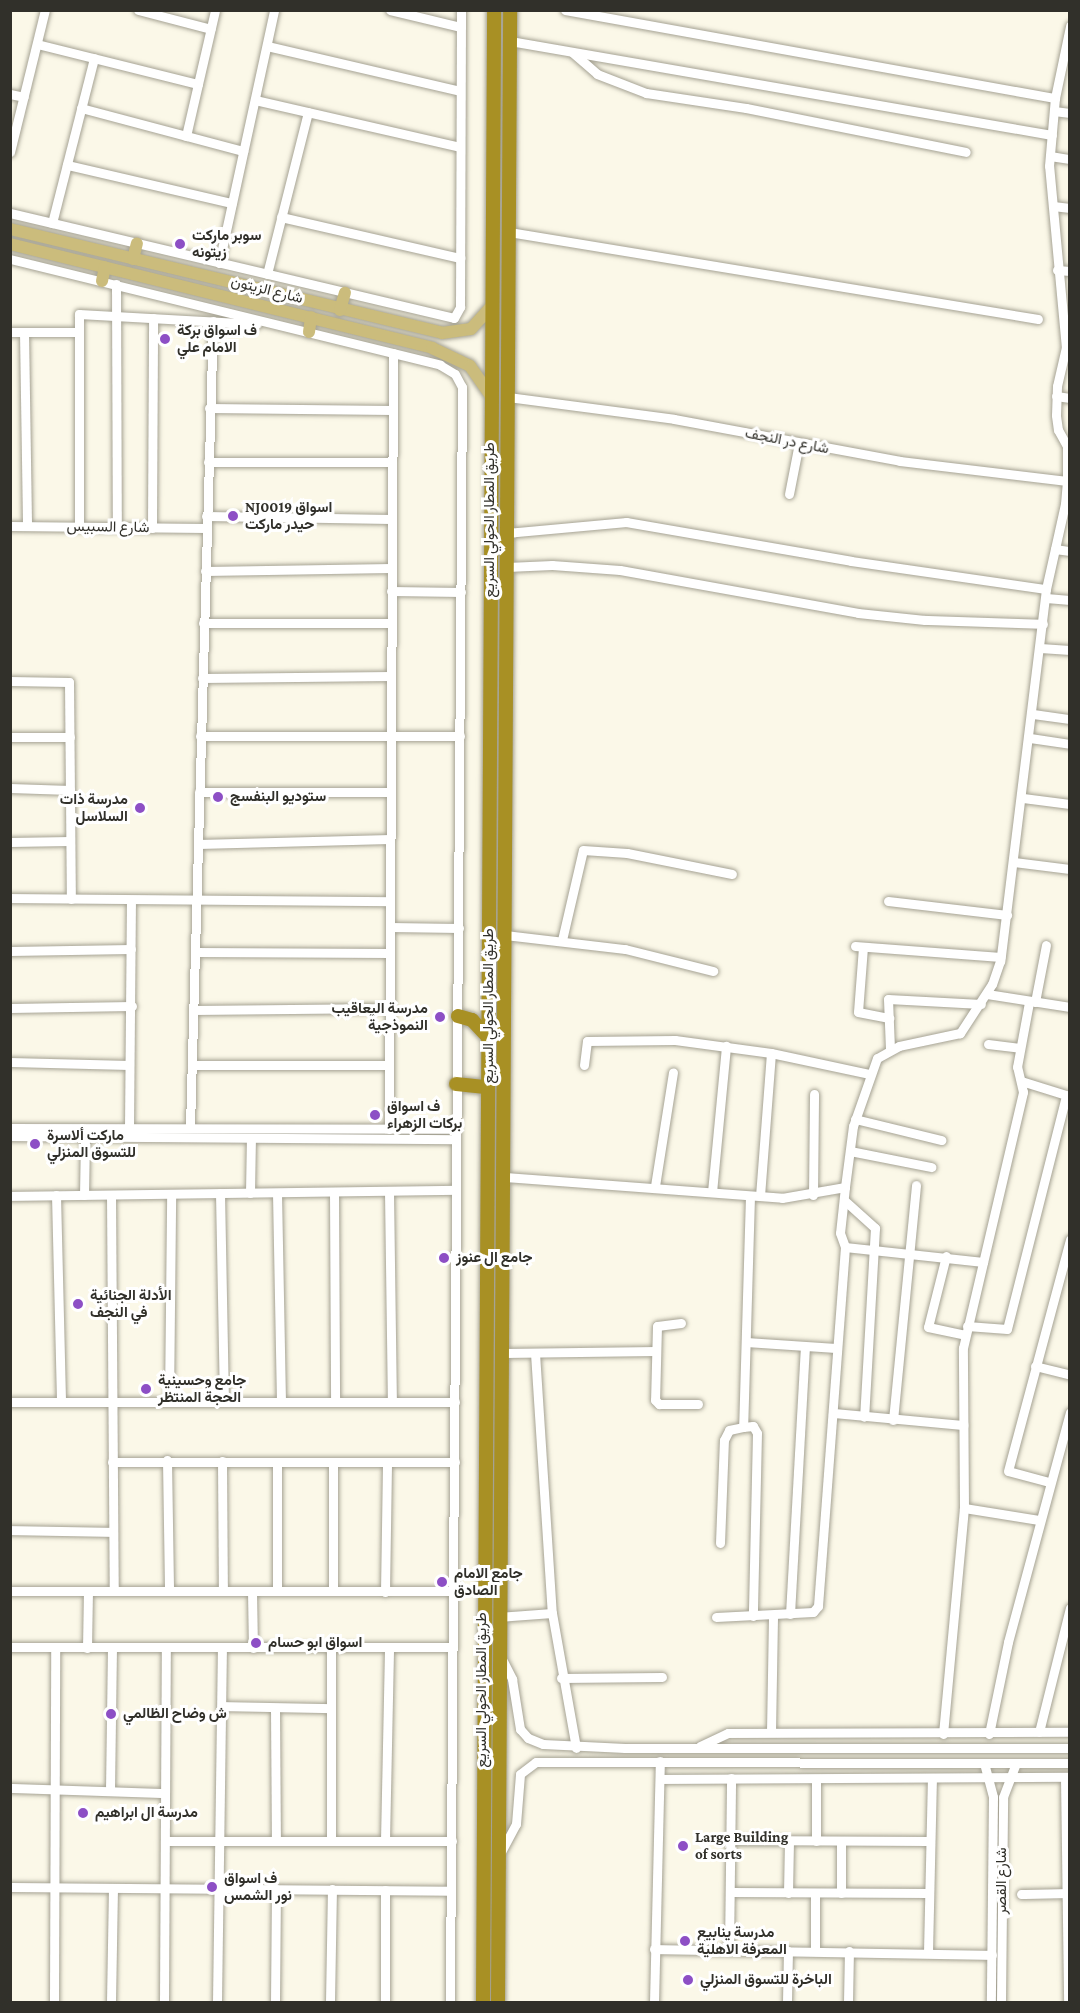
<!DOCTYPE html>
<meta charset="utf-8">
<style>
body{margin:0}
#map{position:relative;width:1080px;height:2013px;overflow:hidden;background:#fbf8e8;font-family:"Crimson Pro",Vazirmatn,serif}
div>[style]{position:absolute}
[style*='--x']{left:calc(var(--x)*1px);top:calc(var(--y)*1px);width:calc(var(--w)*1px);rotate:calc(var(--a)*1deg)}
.roads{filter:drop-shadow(0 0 2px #a5a293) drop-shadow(0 0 2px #a5a293)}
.minor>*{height:9px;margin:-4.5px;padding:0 4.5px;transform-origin:4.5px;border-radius:4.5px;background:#fff}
.major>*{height:12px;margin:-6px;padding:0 6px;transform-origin:6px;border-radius:6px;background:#cbbc7c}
.highway>*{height:14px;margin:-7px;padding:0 7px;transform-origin:7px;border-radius:7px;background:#a89024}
.dots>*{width:16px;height:16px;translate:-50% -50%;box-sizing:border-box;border:3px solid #fff;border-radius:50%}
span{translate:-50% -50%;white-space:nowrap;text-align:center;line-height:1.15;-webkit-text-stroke:6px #fff;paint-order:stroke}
.poi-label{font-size:15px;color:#31302a;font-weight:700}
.left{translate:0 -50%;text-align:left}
.right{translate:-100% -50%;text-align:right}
.street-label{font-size:15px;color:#31302a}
.frame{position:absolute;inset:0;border:12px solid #31302a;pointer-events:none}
</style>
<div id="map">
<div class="roads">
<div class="minor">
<div style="--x:138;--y:10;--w:75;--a:14.6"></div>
<div style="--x:390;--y:10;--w:73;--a:13.5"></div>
<div style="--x:565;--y:10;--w:498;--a:10.2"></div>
<div style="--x:510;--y:41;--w:550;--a:9.84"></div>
<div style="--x:37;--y:44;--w:166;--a:14"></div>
<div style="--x:267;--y:46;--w:198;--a:13.1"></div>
<div style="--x:572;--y:52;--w:33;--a:41"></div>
<div style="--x:597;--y:74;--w:53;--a:21.2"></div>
<div style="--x:646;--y:93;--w:101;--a:8.5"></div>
<div style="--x:746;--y:108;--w:224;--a:11.3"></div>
<div style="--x:10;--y:94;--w:14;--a:12"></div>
<div style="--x:255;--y:100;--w:210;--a:12.9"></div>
<div style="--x:81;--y:108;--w:168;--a:14.9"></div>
<div style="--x:1054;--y:111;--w:16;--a:7"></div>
<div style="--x:186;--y:136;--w:129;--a:-77"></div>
<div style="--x:10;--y:152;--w:146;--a:-76.2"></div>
<div style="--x:1050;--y:156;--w:20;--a:9"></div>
<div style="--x:67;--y:165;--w:169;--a:13"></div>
<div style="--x:1053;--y:206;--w:17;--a:7"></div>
<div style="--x:10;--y:213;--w:456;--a:13.3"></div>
<div style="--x:454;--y:318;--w:13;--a:-61"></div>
<div style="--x:460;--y:307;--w:297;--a:-89.8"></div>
<div style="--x:281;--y:217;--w:184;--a:12.9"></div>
<div style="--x:52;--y:223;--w:170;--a:-75.7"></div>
<div style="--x:509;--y:232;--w:536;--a:9.34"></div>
<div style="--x:10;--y:259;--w:443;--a:13.8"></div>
<div style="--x:440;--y:365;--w:17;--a:31"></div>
<div style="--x:455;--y:374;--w:15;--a:62"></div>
<div style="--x:462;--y:387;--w:1615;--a:90.43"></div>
<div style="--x:219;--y:263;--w:259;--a:-77.7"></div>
<div style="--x:1057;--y:270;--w:13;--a:4"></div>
<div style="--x:267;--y:274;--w:167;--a:-75.8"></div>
<div style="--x:116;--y:284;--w:243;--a:89.8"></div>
<div style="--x:10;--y:332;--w:69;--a:0"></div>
<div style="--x:24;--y:332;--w:194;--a:89.1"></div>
<div style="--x:1056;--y:396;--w:14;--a:8"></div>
<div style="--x:508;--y:397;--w:167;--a:7.5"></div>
<div style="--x:674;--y:419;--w:230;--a:10.5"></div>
<div style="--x:900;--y:461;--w:168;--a:6.8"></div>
<div style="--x:209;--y:408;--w:183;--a:0.6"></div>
<div style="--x:208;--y:462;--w:184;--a:0"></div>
<div style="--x:789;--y:494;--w:52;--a:-78.9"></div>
<div style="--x:206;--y:516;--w:185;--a:0.9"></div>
<div style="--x:10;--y:526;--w:196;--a:0.6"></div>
<div style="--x:79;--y:527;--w:213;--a:-90"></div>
<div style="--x:79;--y:314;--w:178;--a:3.2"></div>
<div style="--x:152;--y:528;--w:210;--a:-89.7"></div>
<div style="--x:507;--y:533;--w:120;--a:-5.3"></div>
<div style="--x:626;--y:522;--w:228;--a:9.8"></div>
<div style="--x:851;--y:561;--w:197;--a:8.2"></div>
<div style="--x:1046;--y:589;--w:375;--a:97"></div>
<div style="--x:1000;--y:961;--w:24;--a:109"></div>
<div style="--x:992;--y:984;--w:59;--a:123.1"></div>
<div style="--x:960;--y:1033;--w:62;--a:168"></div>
<div style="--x:899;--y:1046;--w:25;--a:151"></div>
<div style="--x:877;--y:1058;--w:72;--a:109.4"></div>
<div style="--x:853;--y:1126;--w:62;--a:97.5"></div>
<div style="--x:1055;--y:549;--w:15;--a:8"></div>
<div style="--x:507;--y:567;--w:45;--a:-2.5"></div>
<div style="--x:552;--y:565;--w:68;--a:4.2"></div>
<div style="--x:620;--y:570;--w:242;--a:10.2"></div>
<div style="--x:858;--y:613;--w:67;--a:6"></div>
<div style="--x:925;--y:620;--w:118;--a:1.9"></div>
<div style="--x:205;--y:571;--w:186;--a:-0.9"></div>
<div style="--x:1046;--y:589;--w:87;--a:-77.4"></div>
<div style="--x:1065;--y:504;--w:23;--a:-85"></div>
<div style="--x:1067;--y:481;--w:35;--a:-90"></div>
<div style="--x:1067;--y:446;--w:18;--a:-119"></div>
<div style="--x:1058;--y:430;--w:15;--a:-98"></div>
<div style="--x:1056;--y:415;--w:29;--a:-88"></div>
<div style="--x:1057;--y:386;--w:39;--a:-77"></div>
<div style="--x:1066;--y:348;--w:183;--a:-95.3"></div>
<div style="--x:1049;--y:166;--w:68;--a:-85"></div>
<div style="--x:1055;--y:98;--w:74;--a:-78.2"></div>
<div style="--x:391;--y:591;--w:70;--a:0.8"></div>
<div style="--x:1046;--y:598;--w:24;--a:5"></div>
<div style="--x:203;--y:623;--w:188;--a:0"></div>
<div style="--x:1040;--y:648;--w:30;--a:4"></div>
<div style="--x:202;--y:678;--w:189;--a:-0.6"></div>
<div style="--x:10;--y:681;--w:59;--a:1"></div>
<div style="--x:69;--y:682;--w:217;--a:89.5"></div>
<div style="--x:1033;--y:714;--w:37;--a:8"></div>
<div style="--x:200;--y:736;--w:260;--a:0"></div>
<div style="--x:10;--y:737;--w:60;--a:0"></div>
<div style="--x:1030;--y:738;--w:40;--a:8.5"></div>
<div style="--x:10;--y:788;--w:60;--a:1.9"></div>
<div style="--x:199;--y:792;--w:191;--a:0"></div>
<div style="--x:1023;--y:798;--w:47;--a:7.3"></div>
<div style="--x:10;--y:842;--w:60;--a:-1"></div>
<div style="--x:198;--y:844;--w:192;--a:-1.5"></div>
<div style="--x:1014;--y:862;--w:56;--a:7.1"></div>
<div style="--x:10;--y:898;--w:380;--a:0.5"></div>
<div style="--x:888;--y:901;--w:120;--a:6.7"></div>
<div style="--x:390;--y:927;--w:69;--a:0.8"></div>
<div style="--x:505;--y:935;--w:121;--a:6.7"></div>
<div style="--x:625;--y:949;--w:91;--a:14"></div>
<div style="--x:562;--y:940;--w:92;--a:-76.9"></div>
<div style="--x:583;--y:850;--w:44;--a:3.9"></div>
<div style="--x:627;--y:853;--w:107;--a:11.3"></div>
<div style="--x:855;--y:946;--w:146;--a:4.3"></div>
<div style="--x:863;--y:947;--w:65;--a:94.4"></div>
<div style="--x:858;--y:1012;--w:32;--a:11"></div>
<div style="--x:10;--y:951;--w:121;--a:-0.9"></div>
<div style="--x:195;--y:952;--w:195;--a:0.3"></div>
<div style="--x:987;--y:994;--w:84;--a:8.9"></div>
<div style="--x:1035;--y:1002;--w:58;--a:-79.1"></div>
<div style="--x:10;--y:1008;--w:122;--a:-0.9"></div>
<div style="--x:193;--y:1010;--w:197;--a:-0.6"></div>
<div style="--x:988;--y:1044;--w:32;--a:7"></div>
<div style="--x:890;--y:1049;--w:50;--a:-92.3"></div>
<div style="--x:888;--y:999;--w:93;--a:3.1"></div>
<div style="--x:10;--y:1062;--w:119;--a:1.4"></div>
<div style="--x:192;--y:1065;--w:197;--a:0"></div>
<div style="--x:584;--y:1065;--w:24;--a:-83"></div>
<div style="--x:587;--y:1041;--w:88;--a:-0.7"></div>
<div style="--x:675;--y:1040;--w:97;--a:7.7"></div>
<div style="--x:771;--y:1053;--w:100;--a:12.1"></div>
<div style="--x:855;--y:1119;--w:89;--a:13.7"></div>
<div style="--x:129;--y:1127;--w:227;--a:-89.5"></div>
<div style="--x:190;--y:1127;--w:806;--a:-88.37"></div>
<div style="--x:10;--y:1128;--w:445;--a:0.1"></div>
<div style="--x:389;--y:1129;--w:776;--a:-89.7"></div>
<div style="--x:10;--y:1136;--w:445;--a:0.4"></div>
<div style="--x:850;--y:1151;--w:83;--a:11.2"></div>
<div style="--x:505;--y:1177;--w:278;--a:4.3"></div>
<div style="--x:782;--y:1198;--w:64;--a:-9.9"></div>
<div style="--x:845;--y:1187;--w:46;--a:96.2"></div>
<div style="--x:840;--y:1233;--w:15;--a:70"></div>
<div style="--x:845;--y:1247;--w:139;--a:6.2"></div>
<div style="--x:655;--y:1186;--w:115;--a:-81"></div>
<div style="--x:334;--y:1192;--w:210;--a:89.7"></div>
<div style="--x:389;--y:1192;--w:210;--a:89.2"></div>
<div style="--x:712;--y:1192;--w:147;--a:-84.5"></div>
<div style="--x:220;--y:1193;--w:209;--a:88.9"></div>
<div style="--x:250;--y:1193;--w:55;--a:-89"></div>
<div style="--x:277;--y:1193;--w:209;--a:88.9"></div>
<div style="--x:56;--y:1195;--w:207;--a:88.6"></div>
<div style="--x:84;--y:1195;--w:58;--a:-89"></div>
<div style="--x:111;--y:1195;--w:396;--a:89.6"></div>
<div style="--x:813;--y:1195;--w:101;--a:-89.4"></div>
<div style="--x:10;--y:1196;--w:445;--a:-0.8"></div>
<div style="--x:750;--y:1196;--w:231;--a:91.7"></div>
<div style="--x:743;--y:1427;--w:10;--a:-6"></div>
<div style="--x:753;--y:1426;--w:8;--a:60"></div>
<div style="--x:757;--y:1433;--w:183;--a:91.3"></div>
<div style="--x:760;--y:1196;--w:143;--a:-85.6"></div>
<div style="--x:844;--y:1200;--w:42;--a:42.1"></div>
<div style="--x:875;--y:1228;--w:189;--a:93.3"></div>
<div style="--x:946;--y:1256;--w:73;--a:104.2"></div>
<div style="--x:928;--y:1327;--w:38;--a:12"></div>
<div style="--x:681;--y:1323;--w:24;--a:173"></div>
<div style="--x:657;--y:1326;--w:74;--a:91.5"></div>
<div style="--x:655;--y:1400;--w:6;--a:45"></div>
<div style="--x:659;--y:1404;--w:39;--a:0"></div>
<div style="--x:967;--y:1326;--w:40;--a:4.3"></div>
<div style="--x:1007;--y:1329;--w:241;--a:-75.8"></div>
<div style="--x:1066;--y:1095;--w:47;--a:-162.7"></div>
<div style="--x:746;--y:1342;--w:90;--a:3.8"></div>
<div style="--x:504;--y:1353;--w:152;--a:-0.8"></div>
<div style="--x:535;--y:1353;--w:261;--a:86.3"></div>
<div style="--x:552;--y:1613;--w:137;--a:79.9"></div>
<div style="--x:1035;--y:1366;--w:36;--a:14"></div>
<div style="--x:10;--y:1402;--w:445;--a:0"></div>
<div style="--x:169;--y:1402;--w:208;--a:-89.4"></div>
<div style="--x:833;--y:1413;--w:131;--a:5.3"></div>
<div style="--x:893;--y:1420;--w:236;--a:-84.4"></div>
<div style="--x:167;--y:1460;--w:131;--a:89.1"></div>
<div style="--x:222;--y:1461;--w:130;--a:89.6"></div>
<div style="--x:112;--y:1462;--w:343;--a:0"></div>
<div style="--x:277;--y:1462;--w:129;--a:90"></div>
<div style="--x:1049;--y:1482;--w:42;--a:-165"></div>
<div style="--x:1008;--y:1471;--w:240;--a:-75"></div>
<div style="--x:964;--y:1508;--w:76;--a:9.1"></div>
<div style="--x:10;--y:1530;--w:103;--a:1.1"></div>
<div style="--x:720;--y:1543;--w:103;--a:-87.8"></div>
<div style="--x:724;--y:1440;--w:11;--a:-63"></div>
<div style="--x:729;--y:1430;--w:14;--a:-12"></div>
<div style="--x:10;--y:1591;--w:444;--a:0"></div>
<div style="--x:252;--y:1591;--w:57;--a:89"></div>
<div style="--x:333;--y:1591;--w:128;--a:-90"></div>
<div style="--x:385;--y:1592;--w:129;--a:-89.1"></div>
<div style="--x:790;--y:1614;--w:267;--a:-86.8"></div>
<div style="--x:498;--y:1617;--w:54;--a:-4.2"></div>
<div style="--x:716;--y:1617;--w:97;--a:-3"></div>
<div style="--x:813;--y:1612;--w:8;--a:-50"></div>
<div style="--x:818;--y:1606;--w:360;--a:-85.7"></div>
<div style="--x:10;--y:1647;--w:443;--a:0"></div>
<div style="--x:87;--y:1648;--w:57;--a:-89"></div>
<div style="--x:331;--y:1648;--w:191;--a:90"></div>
<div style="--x:501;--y:1657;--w:25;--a:63"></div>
<div style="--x:512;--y:1679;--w:51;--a:80.9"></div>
<div style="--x:520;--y:1729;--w:12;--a:48"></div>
<div style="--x:528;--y:1738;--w:16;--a:22"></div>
<div style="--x:543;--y:1744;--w:82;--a:2.8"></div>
<div style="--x:625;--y:1748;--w:445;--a:0"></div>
<div style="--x:561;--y:1678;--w:101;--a:-0.6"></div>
<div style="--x:222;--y:1706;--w:108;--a:1.1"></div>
<div style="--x:275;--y:1708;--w:132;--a:89.6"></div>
<div style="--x:771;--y:1732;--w:117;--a:-89"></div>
<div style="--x:1039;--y:1732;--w:128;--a:-76"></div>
<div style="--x:943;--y:1734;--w:227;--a:-84.7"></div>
<div style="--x:964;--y:1508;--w:160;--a:-90.4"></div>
<div style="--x:963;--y:1348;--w:263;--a:-76.8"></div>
<div style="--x:1023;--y:1092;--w:26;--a:-103"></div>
<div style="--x:1017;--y:1067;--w:66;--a:-79.5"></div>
<div style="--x:989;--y:1734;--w:94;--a:-78.3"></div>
<div style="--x:1008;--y:1642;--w:238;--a:-74.9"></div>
<div style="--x:700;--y:1746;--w:31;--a:-25"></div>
<div style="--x:728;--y:1733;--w:342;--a:-0.2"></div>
<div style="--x:984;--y:1763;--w:35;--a:75"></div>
<div style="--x:993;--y:1797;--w:205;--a:90.6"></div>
<div style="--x:1065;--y:1777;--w:225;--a:89.2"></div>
<div style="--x:660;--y:1779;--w:410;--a:-0.3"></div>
<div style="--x:816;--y:1779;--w:62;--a:90"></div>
<div style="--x:10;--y:1788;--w:154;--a:1.9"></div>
<div style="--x:110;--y:1790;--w:143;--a:-89.2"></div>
<div style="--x:730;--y:1840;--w:199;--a:0.3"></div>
<div style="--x:165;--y:1841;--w:287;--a:0"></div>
<div style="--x:385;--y:1841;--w:192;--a:-88.8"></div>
<div style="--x:841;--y:1841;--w:52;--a:90"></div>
<div style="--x:501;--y:1852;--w:32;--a:-62"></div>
<div style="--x:516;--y:1824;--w:50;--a:-85.4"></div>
<div style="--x:520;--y:1774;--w:20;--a:-37"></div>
<div style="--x:536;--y:1762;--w:534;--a:0.11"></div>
<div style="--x:10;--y:1887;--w:441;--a:0.5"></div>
<div style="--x:385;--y:1890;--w:112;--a:90"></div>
<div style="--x:730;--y:1892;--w:199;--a:0.3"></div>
<div style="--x:788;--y:1893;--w:52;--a:-88.9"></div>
<div style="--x:815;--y:1893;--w:58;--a:90"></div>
<div style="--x:1021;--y:1894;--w:48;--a:-1.2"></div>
<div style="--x:654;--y:1949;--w:338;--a:1"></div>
<div style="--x:729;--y:1950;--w:172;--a:-89.3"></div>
<div style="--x:928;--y:1952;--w:173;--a:-88.7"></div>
<div style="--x:54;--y:2002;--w:354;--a:-89.8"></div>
<div style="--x:111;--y:2002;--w:113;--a:-89"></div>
<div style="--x:164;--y:2002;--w:354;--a:-89.7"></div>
<div style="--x:217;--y:2002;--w:354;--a:-89.2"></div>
<div style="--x:275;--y:2002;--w:113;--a:-89.5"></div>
<div style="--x:330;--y:2002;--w:113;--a:-89"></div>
<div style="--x:654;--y:2002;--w:241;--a:-88.6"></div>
<div style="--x:787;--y:2002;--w:51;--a:-88.9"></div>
<div style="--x:848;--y:2002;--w:51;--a:-88.9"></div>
<div style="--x:1001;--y:2002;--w:205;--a:-89.4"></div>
<div style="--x:1003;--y:1797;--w:36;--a:-69"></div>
</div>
<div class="major">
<div style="--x:10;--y:229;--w:444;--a:13.5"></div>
<div style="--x:442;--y:333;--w:29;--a:-8"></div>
<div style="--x:471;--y:329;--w:30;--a:-48"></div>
<div style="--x:10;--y:244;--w:435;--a:13.8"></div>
<div style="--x:432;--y:348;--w:42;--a:25.3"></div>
<div style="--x:470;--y:366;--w:38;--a:55"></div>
<div style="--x:133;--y:259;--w:16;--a:-76"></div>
<div style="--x:102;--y:281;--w:14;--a:-78"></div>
<div style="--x:340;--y:310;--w:18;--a:-74"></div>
<div style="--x:309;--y:332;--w:15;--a:-82"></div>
</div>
<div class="highway">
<div style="--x:458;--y:1016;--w:15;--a:16"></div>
<div style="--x:472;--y:1020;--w:22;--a:47"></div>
<div style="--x:456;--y:1084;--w:30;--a:6"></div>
<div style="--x:483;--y:2002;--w:1992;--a:-89.68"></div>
<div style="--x:498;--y:2002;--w:1992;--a:-89.65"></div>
</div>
</div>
<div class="dots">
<div style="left:180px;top:244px;background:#8d4fc5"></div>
<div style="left:165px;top:339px;background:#8d4fc5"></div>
<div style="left:233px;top:516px;background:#8d4fc5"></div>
<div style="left:218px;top:797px;background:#8d4fc5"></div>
<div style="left:140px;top:808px;background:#8d4fc5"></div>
<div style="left:440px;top:1017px;background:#8d4fc5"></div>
<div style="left:375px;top:1115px;background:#8d4fc5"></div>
<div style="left:35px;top:1144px;background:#8d4fc5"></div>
<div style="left:444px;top:1258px;background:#8d4fc5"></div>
<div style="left:78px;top:1304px;background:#8d4fc5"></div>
<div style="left:146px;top:1389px;background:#8d4fc5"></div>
<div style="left:442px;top:1582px;background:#8d4fc5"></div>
<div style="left:256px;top:1643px;background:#8d4fc5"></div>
<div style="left:111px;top:1714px;background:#8d4fc5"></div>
<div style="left:83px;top:1813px;background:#8d4fc5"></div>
<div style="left:683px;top:1846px;background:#8d4fc5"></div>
<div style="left:212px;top:1887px;background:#8d4fc5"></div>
<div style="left:685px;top:1941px;background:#8d4fc5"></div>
<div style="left:688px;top:1980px;background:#8d4fc5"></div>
</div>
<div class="poi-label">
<span class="left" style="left:192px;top:244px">سوبر ماركت<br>زيتونه</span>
<span class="left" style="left:177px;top:339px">ف اسواق بركة<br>الامام علي</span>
<span class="left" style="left:245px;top:516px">NJ0019 اسواق<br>حيدر ماركت</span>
<span class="left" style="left:230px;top:797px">ستوديو البنفسج</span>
<span class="right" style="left:128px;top:808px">مدرسة ذات<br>السلاسل</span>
<span class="right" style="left:428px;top:1017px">مدرسة اليعاقيب<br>النموذجية</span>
<span class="left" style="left:387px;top:1115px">ف اسواق<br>بركات الزهراء</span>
<span class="left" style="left:47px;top:1144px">ماركت ألاسرة<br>للتسوق المنزلي</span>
<span class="left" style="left:456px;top:1258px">جامع ال عنوز</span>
<span class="left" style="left:90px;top:1304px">الأدلة الجنائية<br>في النجف</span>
<span class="left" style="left:158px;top:1389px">جامع وحسينية<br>الحجة المنتظر</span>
<span class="left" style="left:454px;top:1582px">جامع الامام<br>الصادق</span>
<span class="left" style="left:268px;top:1643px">اسواق ابو حسام</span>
<span class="left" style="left:123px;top:1714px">ش وضاح الظالمي</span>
<span class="left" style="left:95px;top:1813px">مدرسة ال ابراهيم</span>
<span class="left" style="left:695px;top:1846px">Large Building<br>of sorts</span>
<span class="left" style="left:224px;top:1887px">ف اسواق<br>نور الشمس</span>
<span class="left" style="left:697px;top:1941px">مدرسة ينابيع<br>المعرفة الاهلية</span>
<span class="left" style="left:700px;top:1980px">الباخرة للتسوق المنزلي</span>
</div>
<div class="street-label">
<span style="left:267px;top:290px;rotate:14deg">شارع الزيتون</span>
<span style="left:787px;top:441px;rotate:11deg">شارع در النجف</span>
<span style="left:490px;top:520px;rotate:-90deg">طريق المطار الحولي السريع</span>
<span style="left:108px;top:527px;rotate:1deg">شارع السبيس</span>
<span style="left:489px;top:1006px;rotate:-90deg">طريق المطار الحولي السريع</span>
<span style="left:482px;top:1690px;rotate:-90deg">طريق المطار الحولي السريع</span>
<span style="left:1002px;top:1881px;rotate:-90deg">شارع القصر</span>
</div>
<div class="frame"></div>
</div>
